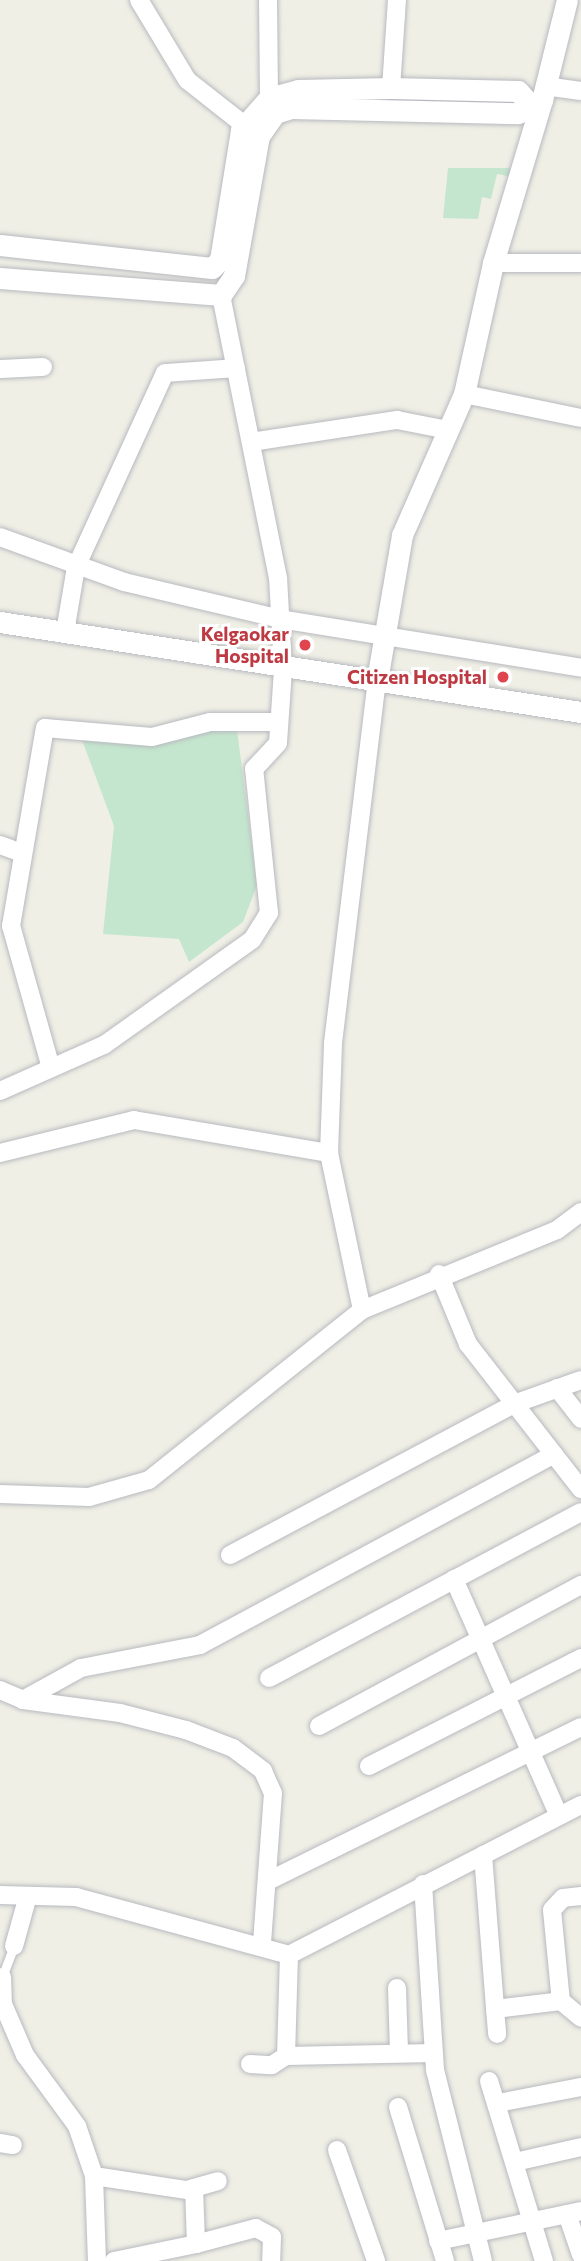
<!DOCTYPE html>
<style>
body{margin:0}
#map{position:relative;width:581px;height:2261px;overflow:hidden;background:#efefe6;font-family:Commissioner,sans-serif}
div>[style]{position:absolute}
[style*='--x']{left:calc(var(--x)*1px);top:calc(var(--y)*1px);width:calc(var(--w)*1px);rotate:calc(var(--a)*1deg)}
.green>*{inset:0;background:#c4e6ce}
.roads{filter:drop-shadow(0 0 2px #b8b9bf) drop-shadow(0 0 2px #b8b9bf)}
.service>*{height:9px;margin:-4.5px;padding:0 4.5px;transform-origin:4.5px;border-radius:4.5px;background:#fff}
.minor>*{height:18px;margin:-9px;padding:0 9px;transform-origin:9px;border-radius:9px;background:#fff}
.tertiary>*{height:21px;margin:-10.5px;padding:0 10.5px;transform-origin:10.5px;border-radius:10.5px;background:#fff}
.dots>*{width:19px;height:19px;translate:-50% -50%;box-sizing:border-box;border:4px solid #fff;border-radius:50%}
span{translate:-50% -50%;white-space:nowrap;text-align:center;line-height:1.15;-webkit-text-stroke:6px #fff;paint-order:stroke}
.health-label{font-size:19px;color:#be3a42;font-weight:700}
.right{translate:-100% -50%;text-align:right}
</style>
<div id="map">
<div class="green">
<div style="clip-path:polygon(448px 168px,513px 168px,513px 177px,497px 174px,491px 199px,482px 197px,478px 219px,443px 218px)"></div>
<div style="clip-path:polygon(236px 722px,257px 885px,243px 922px,189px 962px,179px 939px,103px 934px,114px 826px,82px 740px)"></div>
</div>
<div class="roads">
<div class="service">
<div style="--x:2;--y:1977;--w:33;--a:-69"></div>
</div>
<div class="minor">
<div style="--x:139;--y:0;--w:93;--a:59"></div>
<div style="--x:187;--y:80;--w:71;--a:38.2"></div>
<div style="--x:268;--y:0;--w:98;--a:89.4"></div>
<div style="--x:545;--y:86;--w:36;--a:8"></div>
<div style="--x:391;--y:88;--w:88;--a:-86.1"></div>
<div style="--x:493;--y:263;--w:88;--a:0"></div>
<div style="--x:0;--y:369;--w:43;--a:-2.7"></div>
<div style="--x:464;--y:394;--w:119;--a:11.6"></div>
<div style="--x:251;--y:442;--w:148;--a:-8.6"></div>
<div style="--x:397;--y:420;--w:52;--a:11.1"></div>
<div style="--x:0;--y:537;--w:132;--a:19.9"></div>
<div style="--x:124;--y:582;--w:160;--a:13.3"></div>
<div style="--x:280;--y:619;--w:305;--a:9.2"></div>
<div style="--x:65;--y:632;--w:66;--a:-80.4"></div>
<div style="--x:76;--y:567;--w:213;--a:-65.4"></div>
<div style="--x:165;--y:373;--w:71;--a:-4"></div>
<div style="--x:0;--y:845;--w:20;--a:20"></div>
<div style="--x:51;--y:1068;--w:148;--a:-105.7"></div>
<div style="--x:11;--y:926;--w:201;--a:-80.3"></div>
<div style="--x:45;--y:728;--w:107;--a:4.8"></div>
<div style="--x:152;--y:737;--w:60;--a:-14.5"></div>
<div style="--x:210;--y:722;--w:69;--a:0"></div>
<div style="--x:0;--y:1091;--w:114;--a:-23.9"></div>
<div style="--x:104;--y:1045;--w:181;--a:-35.4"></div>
<div style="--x:252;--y:940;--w:32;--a:-58"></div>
<div style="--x:269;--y:913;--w:145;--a:-95.9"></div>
<div style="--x:254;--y:769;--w:35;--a:-47"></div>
<div style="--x:278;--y:743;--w:74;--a:-86.1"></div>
<div style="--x:283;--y:669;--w:91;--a:-93.1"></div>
<div style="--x:278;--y:578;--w:289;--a:-101.4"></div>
<div style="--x:0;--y:1153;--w:138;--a:-13.8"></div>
<div style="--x:134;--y:1120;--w:198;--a:9.6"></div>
<div style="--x:439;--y:1274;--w:76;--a:67.5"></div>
<div style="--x:468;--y:1344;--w:184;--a:52.1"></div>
<div style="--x:362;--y:1310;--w:160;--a:-101.9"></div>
<div style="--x:329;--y:1153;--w:110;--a:-87.9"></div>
<div style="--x:333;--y:1043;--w:366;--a:-83.1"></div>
<div style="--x:557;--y:1388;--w:39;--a:52"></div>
<div style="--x:0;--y:1494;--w:89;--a:1.9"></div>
<div style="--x:89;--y:1497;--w:62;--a:-15.8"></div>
<div style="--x:149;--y:1480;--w:273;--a:-38.6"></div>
<div style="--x:362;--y:1310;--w:211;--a:-22.3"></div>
<div style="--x:557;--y:1230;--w:30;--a:-37"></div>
<div style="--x:230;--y:1555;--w:322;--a:-28"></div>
<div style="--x:514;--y:1404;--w:71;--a:-19.7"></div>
<div style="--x:454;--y:1579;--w:259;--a:66.1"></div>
<div style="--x:269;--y:1678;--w:353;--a:-28"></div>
<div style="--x:0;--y:1690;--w:25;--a:23"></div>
<div style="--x:23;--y:1700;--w:98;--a:7.6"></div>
<div style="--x:120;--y:1713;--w:68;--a:14.4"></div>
<div style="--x:186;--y:1730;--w:50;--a:21"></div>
<div style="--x:233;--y:1748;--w:38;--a:37"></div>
<div style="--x:263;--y:1771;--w:24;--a:66"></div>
<div style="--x:273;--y:1793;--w:151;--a:94.2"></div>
<div style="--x:23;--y:1700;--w:66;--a:-28.9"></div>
<div style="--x:81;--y:1668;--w:121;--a:-10.9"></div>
<div style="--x:200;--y:1645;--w:402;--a:-28.3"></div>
<div style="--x:319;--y:1726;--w:298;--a:-28.3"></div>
<div style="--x:369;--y:1766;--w:238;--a:-27"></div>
<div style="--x:483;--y:1855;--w:154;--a:85.5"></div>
<div style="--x:495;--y:2009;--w:66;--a:-6.9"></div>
<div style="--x:268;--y:1881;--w:349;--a:-26.2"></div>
<div style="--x:423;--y:1884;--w:186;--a:86.3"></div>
<div style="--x:435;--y:2070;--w:197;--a:75.9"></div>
<div style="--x:0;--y:1895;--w:76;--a:1.5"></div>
<div style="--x:76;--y:1897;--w:221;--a:15.2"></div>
<div style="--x:289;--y:1955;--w:328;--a:-27.2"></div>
<div style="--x:581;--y:1896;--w:18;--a:174"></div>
<div style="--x:563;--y:1898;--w:16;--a:133"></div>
<div style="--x:552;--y:1910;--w:91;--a:84.4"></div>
<div style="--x:561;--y:2001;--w:26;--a:40"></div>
<div style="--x:14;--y:1946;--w:52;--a:-74.4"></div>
<div style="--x:289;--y:1955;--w:101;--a:91.7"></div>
<div style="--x:286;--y:2056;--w:148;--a:-1.2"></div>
<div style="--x:2;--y:1977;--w:27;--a:88"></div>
<div style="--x:3;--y:2004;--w:56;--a:66.7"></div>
<div style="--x:25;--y:2055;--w:88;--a:53.8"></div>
<div style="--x:77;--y:2126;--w:53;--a:71.2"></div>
<div style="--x:94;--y:2176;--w:85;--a:88"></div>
<div style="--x:397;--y:1988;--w:65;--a:88.2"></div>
<div style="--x:495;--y:2009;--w:25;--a:85"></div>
<div style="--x:250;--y:2064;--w:22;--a:3"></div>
<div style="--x:272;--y:2065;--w:17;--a:-33"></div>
<div style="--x:489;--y:2081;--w:188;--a:73"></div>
<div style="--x:498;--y:2103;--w:85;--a:-10.9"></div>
<div style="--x:398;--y:2107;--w:161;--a:73"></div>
<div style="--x:0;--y:2143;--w:13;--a:9"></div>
<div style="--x:337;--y:2150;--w:118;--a:70.6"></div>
<div style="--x:515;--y:2162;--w:68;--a:-12.8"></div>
<div style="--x:94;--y:2176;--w:94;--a:8.6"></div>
<div style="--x:187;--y:2190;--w:32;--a:-16"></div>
<div style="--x:567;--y:2214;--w:43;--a:71.1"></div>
<div style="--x:438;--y:2241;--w:146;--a:-11.8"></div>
<div style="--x:196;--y:2244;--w:62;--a:-14.9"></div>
<div style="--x:256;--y:2228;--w:18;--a:29"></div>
<div style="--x:272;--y:2237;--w:24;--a:92"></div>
<div style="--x:114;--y:2261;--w:84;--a:-11.7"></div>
<div style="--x:196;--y:2244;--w:56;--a:-92"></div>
</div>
<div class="tertiary">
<div style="--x:0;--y:245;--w:213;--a:6.2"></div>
<div style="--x:212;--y:268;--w:11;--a:-45"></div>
<div style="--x:220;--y:260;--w:132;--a:-80.8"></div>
<div style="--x:241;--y:130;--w:43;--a:-48.8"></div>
<div style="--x:269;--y:98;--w:30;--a:-15"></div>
<div style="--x:298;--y:90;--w:93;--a:-1.2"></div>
<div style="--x:391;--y:88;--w:127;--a:1.4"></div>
<div style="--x:518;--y:91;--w:15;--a:48"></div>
<div style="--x:0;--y:278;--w:222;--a:4.4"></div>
<div style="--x:221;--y:295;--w:23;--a:-56"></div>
<div style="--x:234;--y:276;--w:142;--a:-79.9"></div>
<div style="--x:259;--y:136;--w:28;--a:-55"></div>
<div style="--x:275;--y:113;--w:17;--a:-17"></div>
<div style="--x:291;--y:108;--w:227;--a:1.3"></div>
<div style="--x:518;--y:113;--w:27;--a:-28"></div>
<div style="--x:542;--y:100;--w:103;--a:-76"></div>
<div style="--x:0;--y:622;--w:588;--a:8.81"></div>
<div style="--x:377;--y:680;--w:147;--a:-80.2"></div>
<div style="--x:402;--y:535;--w:154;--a:-66.3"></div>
<div style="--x:464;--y:394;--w:134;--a:-77.5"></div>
<div style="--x:493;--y:263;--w:170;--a:-73.3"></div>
</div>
</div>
<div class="dots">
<div style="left:305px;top:645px;background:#e0444e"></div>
<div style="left:503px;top:677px;background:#e0444e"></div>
</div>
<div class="health-label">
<span class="right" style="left:289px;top:645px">Kelgaokar<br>Hospital</span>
<span class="right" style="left:487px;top:677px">Citizen Hospital</span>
</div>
</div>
